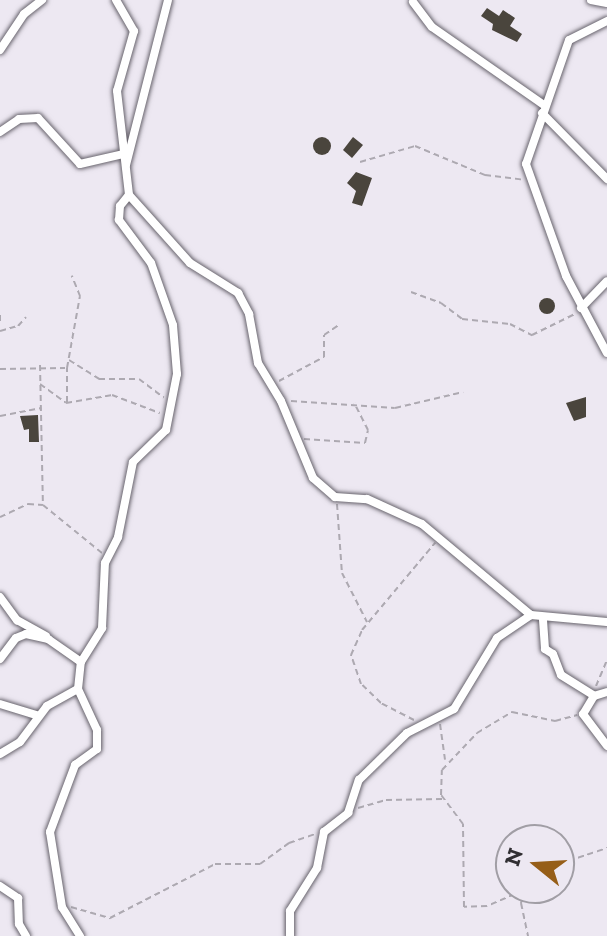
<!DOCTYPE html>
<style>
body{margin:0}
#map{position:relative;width:607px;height:936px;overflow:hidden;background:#ede8f2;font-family:"Zilla Slab",serif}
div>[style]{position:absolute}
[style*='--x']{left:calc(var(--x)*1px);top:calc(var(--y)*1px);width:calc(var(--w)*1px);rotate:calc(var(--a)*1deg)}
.building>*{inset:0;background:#4a453d}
.round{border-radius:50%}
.path>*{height:2px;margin-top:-1px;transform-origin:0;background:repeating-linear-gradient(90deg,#ada9b1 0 6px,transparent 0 10px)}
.roads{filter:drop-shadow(0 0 2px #68646d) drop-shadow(0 0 2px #68646d)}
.minor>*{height:8px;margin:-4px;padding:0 4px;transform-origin:4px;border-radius:4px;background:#fff}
span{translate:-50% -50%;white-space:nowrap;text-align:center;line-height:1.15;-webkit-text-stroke:8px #ede8f2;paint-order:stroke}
.north{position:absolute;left:495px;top:824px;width:80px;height:80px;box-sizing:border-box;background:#ede8f2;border:2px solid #a19ea5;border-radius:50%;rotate:288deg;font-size:22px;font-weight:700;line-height:32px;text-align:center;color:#302e32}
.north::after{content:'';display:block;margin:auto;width:28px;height:36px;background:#965e18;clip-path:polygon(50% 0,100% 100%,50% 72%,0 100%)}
</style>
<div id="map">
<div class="building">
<div style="clip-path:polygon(487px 8px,499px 16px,503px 10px,515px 18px,510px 26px,522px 34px,517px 42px,492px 30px,493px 24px,481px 16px)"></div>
<div style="clip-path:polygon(353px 137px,363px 145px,352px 158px,343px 150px)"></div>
<div class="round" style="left:313px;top:137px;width:18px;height:18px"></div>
<div style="clip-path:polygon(356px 172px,372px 178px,362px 206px,352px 203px,356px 191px,347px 183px)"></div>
<div class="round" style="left:539px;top:298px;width:16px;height:16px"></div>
<div style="clip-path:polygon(586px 397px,586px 417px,574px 421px,566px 403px)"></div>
<div style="clip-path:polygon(38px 415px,39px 442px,29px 442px,29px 429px,24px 430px,20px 416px)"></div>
</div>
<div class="path">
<div style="--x:360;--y:162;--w:57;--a:-16.2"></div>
<div style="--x:415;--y:146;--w:76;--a:22.5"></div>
<div style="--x:485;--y:175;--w:38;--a:7"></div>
<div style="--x:411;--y:292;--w:32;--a:20"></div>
<div style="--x:441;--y:303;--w:26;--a:37"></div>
<div style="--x:462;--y:319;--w:48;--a:5.9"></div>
<div style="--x:510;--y:324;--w:25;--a:27"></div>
<div style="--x:532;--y:335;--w:50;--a:-26.1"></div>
<div style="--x:0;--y:315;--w:9;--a:90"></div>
<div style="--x:0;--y:331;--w:19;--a:-16"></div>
<div style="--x:18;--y:326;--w:12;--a:-48"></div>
<div style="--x:69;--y:360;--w:36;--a:32"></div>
<div style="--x:99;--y:379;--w:40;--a:0"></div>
<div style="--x:139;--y:379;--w:31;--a:37"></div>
<div style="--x:40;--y:365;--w:140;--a:88.8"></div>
<div style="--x:0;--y:369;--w:65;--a:-0.9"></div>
<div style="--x:279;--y:381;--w:51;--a:-28.1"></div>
<div style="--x:324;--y:357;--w:22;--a:-90"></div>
<div style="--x:324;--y:335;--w:18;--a:-34"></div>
<div style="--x:40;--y:384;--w:32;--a:36"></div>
<div style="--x:66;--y:403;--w:47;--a:-9.9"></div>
<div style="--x:112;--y:395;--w:51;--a:20.6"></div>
<div style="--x:291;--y:401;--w:104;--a:3.9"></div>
<div style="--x:395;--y:408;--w:70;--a:-13.2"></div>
<div style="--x:67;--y:402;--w:34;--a:-90"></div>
<div style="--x:67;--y:368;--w:73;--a:-79.8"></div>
<div style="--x:80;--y:296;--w:22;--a:-112"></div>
<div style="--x:0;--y:416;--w:42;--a:-11"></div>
<div style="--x:304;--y:439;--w:61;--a:3.8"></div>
<div style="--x:365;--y:443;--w:13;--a:-77"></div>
<div style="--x:368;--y:430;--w:30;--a:-117"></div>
<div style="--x:337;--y:504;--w:69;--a:85.9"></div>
<div style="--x:342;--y:573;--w:55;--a:63"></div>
<div style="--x:0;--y:517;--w:31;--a:-25"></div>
<div style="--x:28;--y:504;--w:15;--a:4"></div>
<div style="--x:43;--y:505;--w:76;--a:39.1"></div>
<div style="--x:596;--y:686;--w:28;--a:-67"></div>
<div style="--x:414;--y:720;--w:37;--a:-153"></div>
<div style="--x:381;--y:703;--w:28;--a:-136"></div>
<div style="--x:361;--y:684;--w:31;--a:-109"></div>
<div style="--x:351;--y:655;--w:27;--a:-66"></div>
<div style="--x:362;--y:630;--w:114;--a:-50"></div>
<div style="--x:440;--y:724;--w:36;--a:82"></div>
<div style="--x:358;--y:808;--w:29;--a:-16"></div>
<div style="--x:386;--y:800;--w:56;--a:-1"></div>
<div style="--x:559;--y:864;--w:51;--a:-18.4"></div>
<div style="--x:525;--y:888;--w:16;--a:105"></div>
<div style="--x:521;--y:903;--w:34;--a:78"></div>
<div style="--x:524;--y:890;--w:40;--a:156.6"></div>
<div style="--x:487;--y:906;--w:23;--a:178"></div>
<div style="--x:464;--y:907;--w:83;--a:-90.7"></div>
<div style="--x:463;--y:824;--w:36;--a:-127"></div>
<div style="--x:441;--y:795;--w:25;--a:-88"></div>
<div style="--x:442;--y:770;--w:51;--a:-46.6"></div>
<div style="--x:477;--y:733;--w:41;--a:-31"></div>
<div style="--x:512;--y:712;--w:44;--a:11.8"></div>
<div style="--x:555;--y:721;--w:23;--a:-15"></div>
<div style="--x:71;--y:907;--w:41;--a:15.8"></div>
<div style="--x:110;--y:918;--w:118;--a:-27.2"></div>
<div style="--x:215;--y:864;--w:45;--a:0"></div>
<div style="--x:260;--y:864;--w:36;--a:-36"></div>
<div style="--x:289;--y:843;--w:28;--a:-19"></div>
</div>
<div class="roads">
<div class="minor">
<div style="--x:116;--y:0;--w:36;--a:60"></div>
<div style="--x:134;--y:31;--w:62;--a:105.8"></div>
<div style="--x:117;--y:91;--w:105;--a:83.4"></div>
<div style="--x:129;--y:195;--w:91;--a:48.1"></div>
<div style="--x:190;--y:263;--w:57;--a:32"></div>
<div style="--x:238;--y:293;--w:24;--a:62"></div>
<div style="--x:249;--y:314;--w:50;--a:79.6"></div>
<div style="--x:258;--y:363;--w:44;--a:58.8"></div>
<div style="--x:281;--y:401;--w:83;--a:67.4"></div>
<div style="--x:313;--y:478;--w:29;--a:41"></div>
<div style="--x:335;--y:497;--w:32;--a:4"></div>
<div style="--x:367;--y:499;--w:60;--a:24.4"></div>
<div style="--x:422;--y:524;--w:142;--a:39.9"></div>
<div style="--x:531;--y:615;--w:76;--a:5.3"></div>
<div style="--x:591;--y:0;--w:16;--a:11"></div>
<div style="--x:413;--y:2;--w:31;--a:53"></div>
<div style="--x:432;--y:27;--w:136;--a:34.9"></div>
<div style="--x:607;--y:21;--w:42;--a:153.4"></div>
<div style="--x:569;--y:40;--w:131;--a:109.1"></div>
<div style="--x:526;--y:164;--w:119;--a:70.3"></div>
<div style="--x:566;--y:276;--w:87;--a:62"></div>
<div style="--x:0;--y:50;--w:43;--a:-56.3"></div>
<div style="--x:24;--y:14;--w:23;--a:-38"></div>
<div style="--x:542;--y:113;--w:93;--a:45.4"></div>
<div style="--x:0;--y:132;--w:23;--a:-34"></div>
<div style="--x:19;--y:119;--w:19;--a:-3"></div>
<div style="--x:38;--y:118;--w:62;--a:47.6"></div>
<div style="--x:80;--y:164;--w:44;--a:-13.1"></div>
<div style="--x:126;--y:165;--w:170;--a:-75.7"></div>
<div style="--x:581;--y:308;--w:37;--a:-46"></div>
<div style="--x:0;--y:597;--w:29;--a:54"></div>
<div style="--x:17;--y:620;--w:33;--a:29"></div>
<div style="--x:543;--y:620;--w:29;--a:86"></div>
<div style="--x:545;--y:649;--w:9;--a:32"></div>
<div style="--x:553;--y:654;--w:22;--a:69"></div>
<div style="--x:561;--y:675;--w:39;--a:32"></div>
<div style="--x:0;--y:659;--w:26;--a:-53"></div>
<div style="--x:16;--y:638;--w:11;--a:-22"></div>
<div style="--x:26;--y:634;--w:23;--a:13"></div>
<div style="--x:48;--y:639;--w:40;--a:34.9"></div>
<div style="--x:607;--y:692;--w:14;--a:163"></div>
<div style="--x:594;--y:696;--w:21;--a:121"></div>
<div style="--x:583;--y:714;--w:40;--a:53"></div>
<div style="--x:0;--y:704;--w:39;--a:17"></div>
<div style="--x:0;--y:754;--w:23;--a:-31"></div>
<div style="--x:20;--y:742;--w:45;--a:-53.1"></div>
<div style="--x:47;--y:706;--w:35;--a:-29"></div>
<div style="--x:0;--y:886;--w:22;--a:34"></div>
<div style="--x:18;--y:898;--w:26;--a:88"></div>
<div style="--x:19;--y:924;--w:14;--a:60"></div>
<div style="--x:80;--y:936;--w:34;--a:-122"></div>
<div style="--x:62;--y:907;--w:76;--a:-99.1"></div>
<div style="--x:50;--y:832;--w:72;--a:-69.5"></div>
<div style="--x:75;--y:765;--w:27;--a:-36"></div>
<div style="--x:97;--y:749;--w:19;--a:-90"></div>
<div style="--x:97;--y:730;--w:45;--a:-114.9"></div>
<div style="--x:78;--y:689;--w:27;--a:-84"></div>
<div style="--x:81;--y:662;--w:40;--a:-58"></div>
<div style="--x:102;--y:628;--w:65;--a:-87.4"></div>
<div style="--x:105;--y:563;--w:29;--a:-63"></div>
<div style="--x:118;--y:537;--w:76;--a:-78.7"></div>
<div style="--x:133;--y:462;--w:46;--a:-44.1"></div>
<div style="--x:166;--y:430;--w:57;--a:-78.9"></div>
<div style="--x:177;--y:374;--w:49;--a:-94.7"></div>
<div style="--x:173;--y:325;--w:66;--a:-109.5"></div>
<div style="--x:151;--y:263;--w:54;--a:-126.7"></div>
<div style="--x:119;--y:220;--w:14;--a:-86"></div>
<div style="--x:120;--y:206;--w:14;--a:-51"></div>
<div style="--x:290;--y:936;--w:25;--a:-90"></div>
<div style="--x:290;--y:911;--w:51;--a:-57.9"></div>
<div style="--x:317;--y:868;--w:37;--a:-79"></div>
<div style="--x:324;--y:832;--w:31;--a:-38"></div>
<div style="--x:348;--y:813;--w:35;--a:-72"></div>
<div style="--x:359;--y:780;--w:67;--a:-44.4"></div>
<div style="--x:407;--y:733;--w:53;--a:-27.1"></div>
<div style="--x:454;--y:709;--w:83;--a:-58.8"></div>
<div style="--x:497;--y:638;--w:41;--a:-34.1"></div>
</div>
</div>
<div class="north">N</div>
</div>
